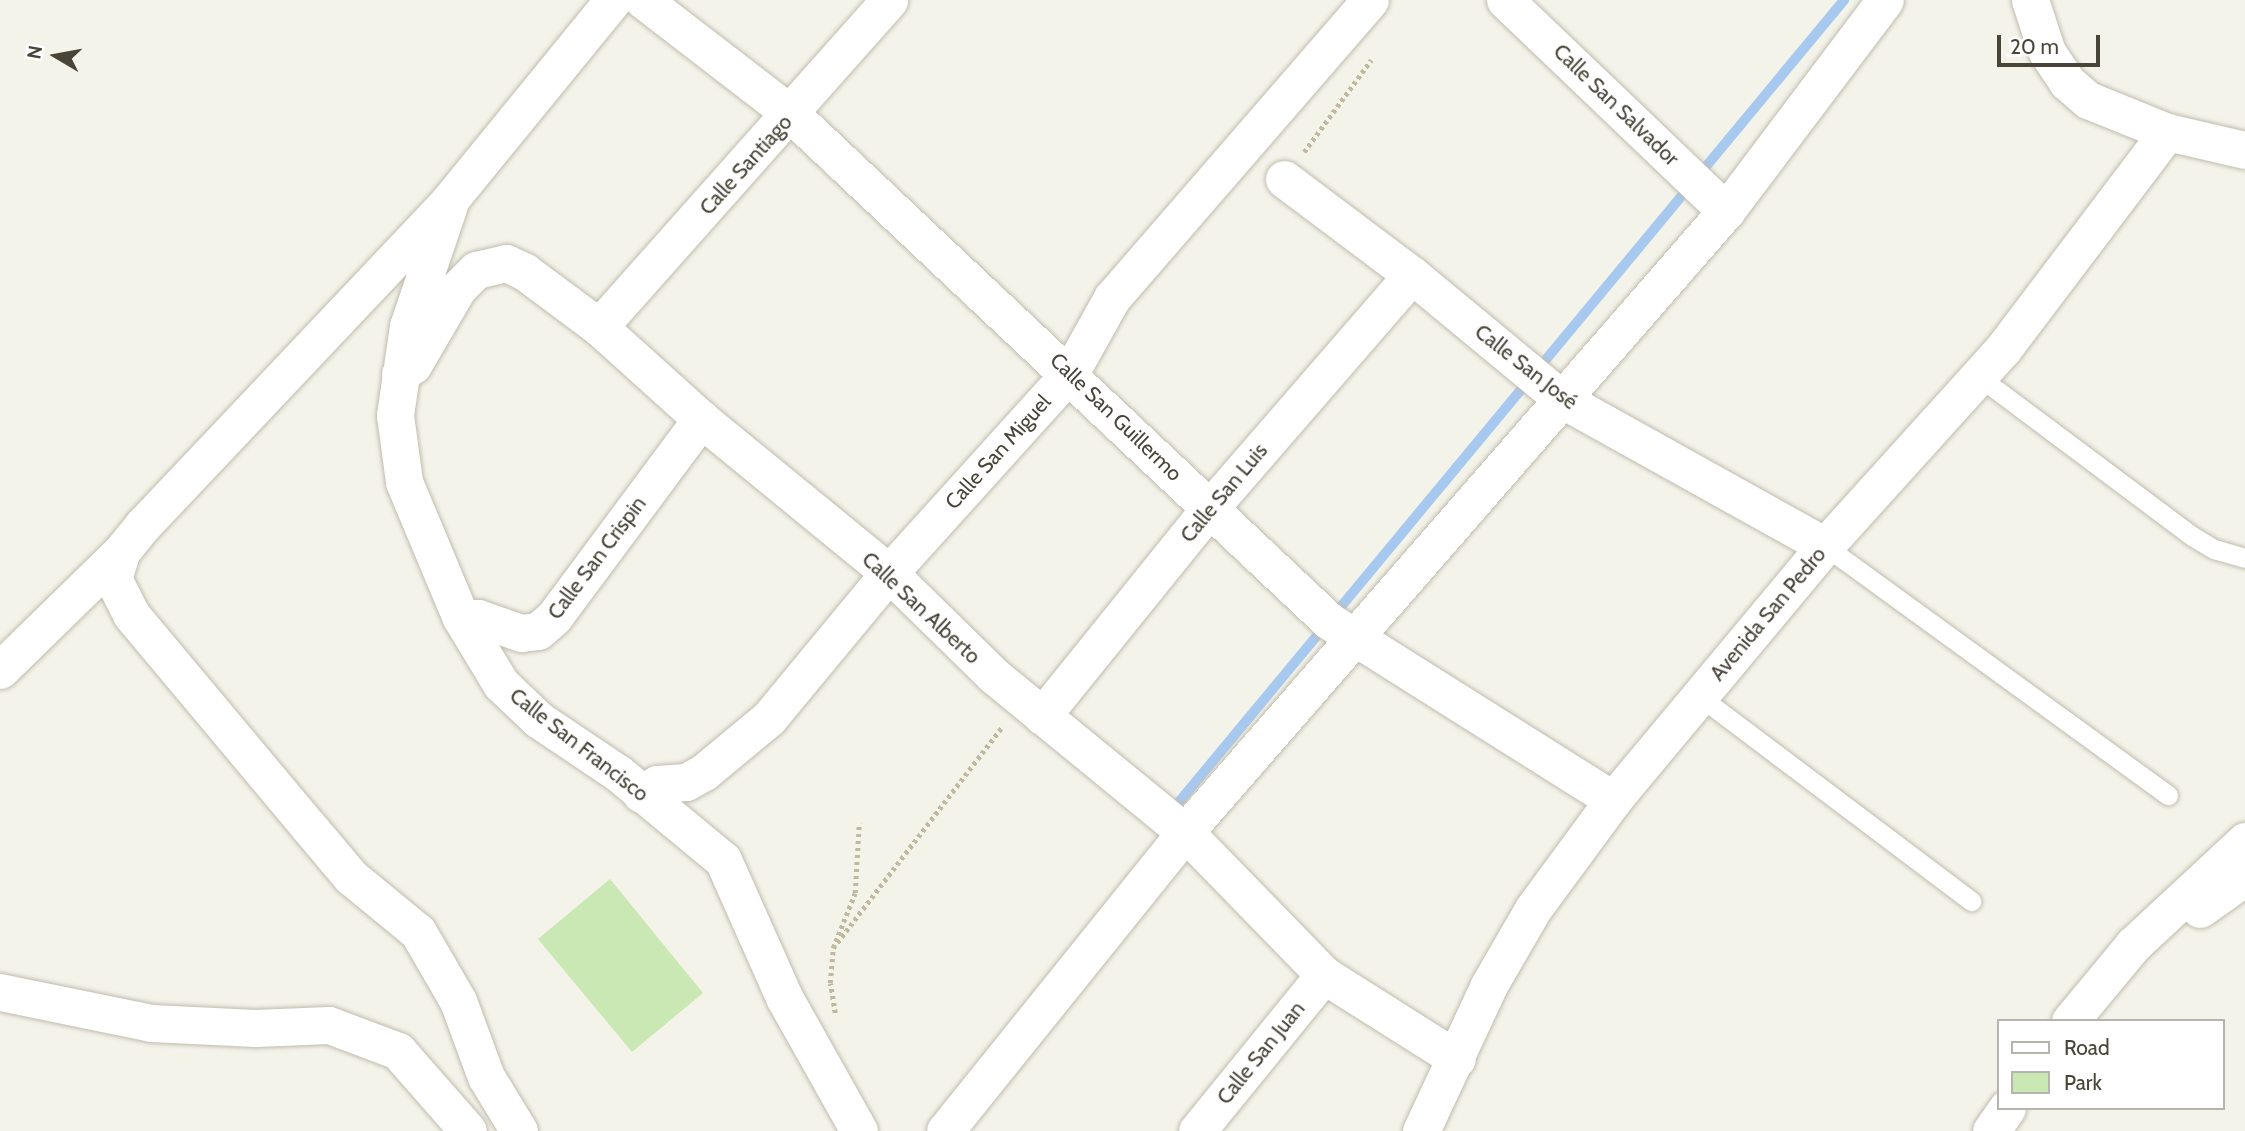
<!DOCTYPE html>
<meta charset="utf-8">
<style>
body{margin:0}
#map{position:relative;width:2245px;height:1131px;overflow:hidden;background:#f4f3ea;font-family:Cabin,sans-serif}
div>[style]{position:absolute}
[style*='--x']{left:calc(var(--x)*1px);top:calc(var(--y)*1px);width:calc(var(--w)*1px);rotate:calc(var(--a)*1deg)}
.green>*{inset:0;background:#c9e8b3}
.stream>*{height:10px;margin:-5px;padding:0 5px;transform-origin:5px;border-radius:5px;background:#a8c9ef}
.path>*{height:4.5px;margin-top:-2.25px;transform-origin:0;background:repeating-linear-gradient(90deg,#c1b99e 0 3.5px,transparent 0 7px)}
.roads{filter:drop-shadow(0 0 2px #c0bcac) drop-shadow(0 0 2px #c0bcac)}
.service>*{height:19px;margin:-9.5px;padding:0 9.5px;transform-origin:9.5px;border-radius:9.5px;background:#fff}
.minor>*{height:37px;margin:-18.5px;padding:0 18.5px;transform-origin:18.5px;border-radius:18.5px;background:#fff}
span{translate:-50% -50%;white-space:nowrap;text-align:center;line-height:1.15;-webkit-text-stroke:5px #fff;paint-order:stroke}
.street-label{font-size:21px;color:#484438}
.legend{position:absolute;left:1997px;top:1019px;width:228px;height:91px;box-sizing:border-box;background:#fff;border:2px solid #b6b4af;margin:0;padding:9px 12px;list-style:none;font-size:21px;color:#484438}
.legend li{display:flex;align-items:center;gap:14px;height:35px}
.legend b{width:35px;border:2px solid #b6b4af}
.north{position:absolute;left:21px;top:21px;width:70px;height:70px;-webkit-text-stroke:5px #fff;paint-order:stroke;rotate:280deg;font-size:19px;font-weight:700;line-height:28px;text-align:center;color:#484438}
.north::after{content:'';display:block;margin:auto;width:24px;height:32px;background:#484438;clip-path:polygon(50% 0,100% 100%,50% 72%,0 100%)}
.scale{position:absolute;left:1997px;top:35px;width:103px;height:32px;box-sizing:border-box;border:4px solid #484438;border-top:0;padding-left:9px;font-size:21px;line-height:24px;white-space:nowrap;color:#484438;-webkit-text-stroke:5px #fff;paint-order:stroke}
</style>
<div id="map">
<div class="green">
<div style="clip-path:polygon(610px 879px,703px 993px,632px 1052px,538px 939px)"></div>
</div>
<div class="stream">
<div style="--x:1174;--y:808;--w:1050;--a:-50.33"></div>
</div>
<div class="path">
<div style="--x:1304;--y:152;--w:114;--a:-53.9"></div>
<div style="--x:833;--y:948;--w:280;--a:-52.6"></div>
<div style="--x:835;--y:1013;--w:30;--a:-99"></div>
<div style="--x:830;--y:983;--w:35;--a:-85"></div>
<div style="--x:833;--y:948;--w:59;--a:-68.2"></div>
<div style="--x:855;--y:893;--w:70;--a:-86.7"></div>
</div>
<div class="roads">
<div class="service">
<div style="--x:1978;--y:376;--w:267;--a:36.8"></div>
<div style="--x:2192;--y:536;--w:26;--a:31"></div>
<div style="--x:2214;--y:549;--w:32;--a:16"></div>
<div style="--x:1825;--y:546;--w:424;--a:36"></div>
<div style="--x:1699;--y:696;--w:341;--a:37"></div>
</div>
<div class="minor">
<div style="--x:643;--y:0;--w:187;--a:37.6"></div>
<div style="--x:791;--y:114;--w:739;--a:43.3"></div>
<div style="--x:1329;--y:621;--w:336;--a:32.2"></div>
<div style="--x:1505;--y:0;--w:306;--a:43.7"></div>
<div style="--x:2030;--y:0;--w:55;--a:71.9"></div>
<div style="--x:2047;--y:52;--w:36;--a:56"></div>
<div style="--x:2067;--y:82;--w:28;--a:41"></div>
<div style="--x:2088;--y:100;--w:85;--a:22.1"></div>
<div style="--x:2167;--y:132;--w:80;--a:13"></div>
<div style="--x:1284;--y:179;--w:160;--a:36.9"></div>
<div style="--x:1412;--y:275;--w:196;--a:39.6"></div>
<div style="--x:1563;--y:400;--w:300;--a:29.1"></div>
<div style="--x:449;--y:205;--w:128;--a:108.7"></div>
<div style="--x:408;--y:326;--w:90;--a:98.3"></div>
<div style="--x:395;--y:415;--w:68;--a:82.3"></div>
<div style="--x:404;--y:482;--w:147;--a:67.3"></div>
<div style="--x:461;--y:618;--w:77;--a:58.8"></div>
<div style="--x:501;--y:684;--w:52;--a:43.5"></div>
<div style="--x:539;--y:720;--w:95;--a:33.9"></div>
<div style="--x:618;--y:773;--w:136;--a:39.6"></div>
<div style="--x:723;--y:860;--w:152;--a:66"></div>
<div style="--x:785;--y:999;--w:151;--a:60.7"></div>
<div style="--x:599;--y:327;--w:437;--a:-48.4"></div>
<div style="--x:400;--y:374;--w:16;--a:-35"></div>
<div style="--x:413;--y:365;--w:89;--a:-59.7"></div>
<div style="--x:458;--y:288;--w:25;--a:-45"></div>
<div style="--x:476;--y:270;--w:31;--a:-13"></div>
<div style="--x:506;--y:263;--w:21;--a:25"></div>
<div style="--x:525;--y:272;--w:92;--a:36.6"></div>
<div style="--x:599;--y:327;--w:137;--a:42"></div>
<div style="--x:701;--y:419;--w:243;--a:39.3"></div>
<div style="--x:889;--y:573;--w:146;--a:44.4"></div>
<div style="--x:993;--y:675;--w:248;--a:39.3"></div>
<div style="--x:1185;--y:832;--w:199;--a:45.8"></div>
<div style="--x:1324;--y:975;--w:157;--a:32.3"></div>
<div style="--x:461;--y:618;--w:17;--a:0"></div>
<div style="--x:478;--y:618;--w:46;--a:19.2"></div>
<div style="--x:521;--y:633;--w:17;--a:-7"></div>
<div style="--x:538;--y:631;--w:21;--a:-41"></div>
<div style="--x:554;--y:617;--w:247;--a:-53.4"></div>
<div style="--x:0;--y:670;--w:169;--a:-44.3"></div>
<div style="--x:1042;--y:716;--w:267;--a:-51.1"></div>
<div style="--x:1210;--y:508;--w:308;--a:-49.1"></div>
<div style="--x:641;--y:794;--w:19;--a:-32"></div>
<div style="--x:657;--y:784;--w:29;--a:-4"></div>
<div style="--x:686;--y:782;--w:21;--a:-29"></div>
<div style="--x:704;--y:772;--w:85;--a:-39.7"></div>
<div style="--x:769;--y:718;--w:188;--a:-50.4"></div>
<div style="--x:889;--y:573;--w:270;--a:-47.9"></div>
<div style="--x:1070;--y:373;--w:86;--a:-60.8"></div>
<div style="--x:1112;--y:298;--w:394;--a:-49.1"></div>
<div style="--x:2200;--y:909;--w:55;--a:-35.4"></div>
<div style="--x:0;--y:992;--w:154;--a:11.6"></div>
<div style="--x:151;--y:1023;--w:104;--a:2.8"></div>
<div style="--x:255;--y:1028;--w:74;--a:-2.3"></div>
<div style="--x:329;--y:1025;--w:74;--a:20.6"></div>
<div style="--x:398;--y:1051;--w:106;--a:48.8"></div>
<div style="--x:2070;--y:1021;--w:99;--a:-50.3"></div>
<div style="--x:2133;--y:945;--w:153;--a:-42.9"></div>
<div style="--x:519;--y:1131;--w:63;--a:-121.4"></div>
<div style="--x:486;--y:1077;--w:81;--a:-110.2"></div>
<div style="--x:458;--y:1001;--w:80;--a:-120.1"></div>
<div style="--x:418;--y:932;--w:87;--a:-140.6"></div>
<div style="--x:351;--y:877;--w:67;--a:-130.1"></div>
<div style="--x:308;--y:826;--w:276;--a:-129.9"></div>
<div style="--x:131;--y:614;--w:39;--a:-117"></div>
<div style="--x:113;--y:579;--w:28;--a:-73"></div>
<div style="--x:121;--y:552;--w:35;--a:-51"></div>
<div style="--x:143;--y:525;--w:446;--a:-46.6"></div>
<div style="--x:449;--y:201;--w:259;--a:-50.8"></div>
<div style="--x:945;--y:1131;--w:383;--a:-51.2"></div>
<div style="--x:1185;--y:832;--w:824;--a:-48.94"></div>
<div style="--x:1726;--y:211;--w:264;--a:-53"></div>
<div style="--x:1197;--y:1131;--w:201;--a:-50.9"></div>
<div style="--x:1421;--y:1131;--w:161;--a:-65"></div>
<div style="--x:1489;--y:985;--w:88;--a:-59.9"></div>
<div style="--x:1533;--y:909;--w:135;--a:-53.7"></div>
<div style="--x:1613;--y:800;--w:331;--a:-50.2"></div>
<div style="--x:1825;--y:546;--w:266;--a:-47.9"></div>
<div style="--x:2003;--y:349;--w:272;--a:-52.9"></div>
<div style="--x:1991;--y:1131;--w:28;--a:-55"></div>
</div>
</div>
<div class="street-label">
<span style="left:1616px;top:105px;rotate:44deg">Calle San Salvador</span>
<span style="left:746px;top:165px;rotate:-48deg">Calle Santiago</span>
<span style="left:1526px;top:367px;rotate:38deg">Calle San José</span>
<span style="left:1116px;top:417px;rotate:44deg">Calle San Guillermo</span>
<span style="left:998px;top:452px;rotate:-48deg">Calle San Miguel</span>
<span style="left:1224px;top:493px;rotate:-50deg">Calle San Luis</span>
<span style="left:597px;top:558px;rotate:-53deg">Calle San Crispin</span>
<span style="left:921px;top:608px;rotate:43deg">Calle San Alberto</span>
<span style="left:1768px;top:614px;rotate:-50deg">Avenida San Pedro</span>
<span style="left:579px;top:745px;rotate:38deg">Calle San Francisco</span>
<span style="left:1261px;top:1053px;rotate:-51deg">Calle San Juan</span>
</div>
<ul class="legend">
<li><b style="height:9px;background:#fff"></b>Road</li>
<li><b style="height:19px;background:#c9e8b3"></b>Park</li>
</ul>
<div class="north">N</div>
<div class="scale">20 m</div>
</div>
